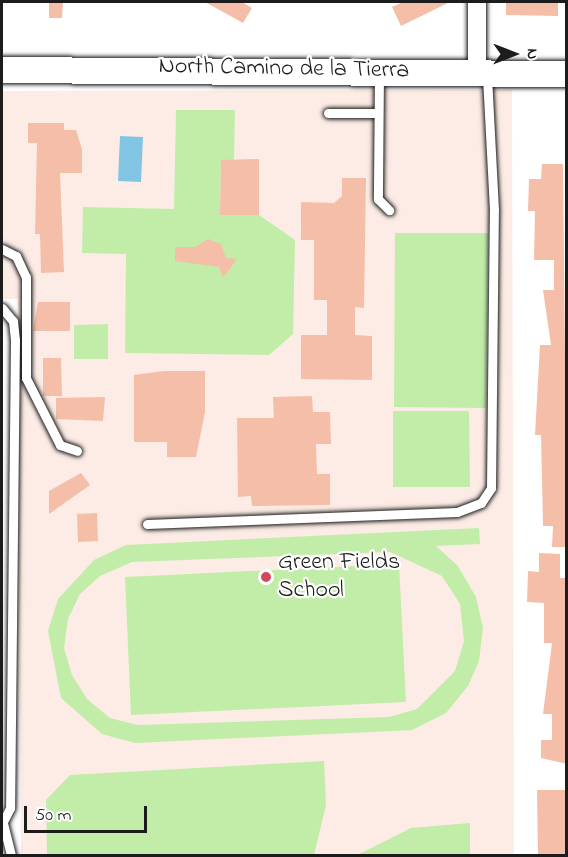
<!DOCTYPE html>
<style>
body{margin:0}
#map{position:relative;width:568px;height:857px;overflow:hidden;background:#fff;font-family:"Indie Flower",sans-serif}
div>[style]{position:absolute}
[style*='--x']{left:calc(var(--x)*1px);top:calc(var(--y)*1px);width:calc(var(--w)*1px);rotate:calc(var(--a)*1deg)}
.built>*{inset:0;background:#fcece5}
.green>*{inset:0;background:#c1eda9}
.water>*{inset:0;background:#82c5e3}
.building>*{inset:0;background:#f5bea8}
.roads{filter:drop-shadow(0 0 2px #1c1c1c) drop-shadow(0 0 2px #1c1c1c)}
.lane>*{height:9px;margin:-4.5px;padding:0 4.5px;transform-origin:4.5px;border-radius:4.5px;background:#fff}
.street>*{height:18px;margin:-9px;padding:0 9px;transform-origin:9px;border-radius:9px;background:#fff}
.secondary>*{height:26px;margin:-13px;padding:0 13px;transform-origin:13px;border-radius:13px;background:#fff}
.dots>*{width:16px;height:16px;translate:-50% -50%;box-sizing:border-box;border:3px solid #fff;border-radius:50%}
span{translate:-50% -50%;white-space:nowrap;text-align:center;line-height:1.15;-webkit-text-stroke:4.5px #fff;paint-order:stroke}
.street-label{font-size:24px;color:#1c1c1c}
.poi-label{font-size:24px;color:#1c1c1c}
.left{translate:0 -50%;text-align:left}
.frame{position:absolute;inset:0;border:3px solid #1c1c1c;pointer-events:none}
.north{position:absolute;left:484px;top:24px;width:60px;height:60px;-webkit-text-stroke:4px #fff;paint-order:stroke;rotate:90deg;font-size:16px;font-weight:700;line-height:24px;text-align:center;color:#1c1c1c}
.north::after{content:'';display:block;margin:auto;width:21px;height:27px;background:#1c1c1c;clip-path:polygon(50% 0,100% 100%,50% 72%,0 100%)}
.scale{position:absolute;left:24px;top:806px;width:123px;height:27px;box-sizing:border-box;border:3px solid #1c1c1c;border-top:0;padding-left:8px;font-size:18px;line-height:21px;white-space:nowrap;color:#1c1c1c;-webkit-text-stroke:4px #fff;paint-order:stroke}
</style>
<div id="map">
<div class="built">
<div style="clip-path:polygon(512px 90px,514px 855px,21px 855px,18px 299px,2px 299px,2px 91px)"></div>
</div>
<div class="green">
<div style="clip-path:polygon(176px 110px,235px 110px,234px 160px,221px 160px,220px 214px,259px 215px,295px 240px,293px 334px,269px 355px,125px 353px,126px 254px,82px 253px,83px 207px,174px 209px)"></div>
<div style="clip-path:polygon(395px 233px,488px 233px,486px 408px,394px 407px)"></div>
<div style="clip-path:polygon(108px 324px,108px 359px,74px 359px,74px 325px)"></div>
<div style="clip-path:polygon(393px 411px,469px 411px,470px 487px,393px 487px)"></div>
<div style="clip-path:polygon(evenodd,479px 528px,480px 544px,436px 546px,458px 566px,476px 597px,483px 628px,479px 661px,468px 686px,446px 713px,412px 730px,135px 743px,102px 734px,61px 698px,48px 631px,58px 599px,94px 560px,126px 545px,479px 528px,390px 552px,442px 576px,460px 604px,464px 641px,455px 671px,417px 709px,389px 717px,137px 725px,110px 718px,87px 699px,72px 675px,64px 648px,68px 619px,80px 594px,100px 576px,132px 562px,390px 552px)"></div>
<div style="clip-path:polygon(399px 564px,406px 702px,131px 715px,125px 577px)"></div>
<div style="clip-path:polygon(324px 761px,326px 805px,314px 855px,47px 855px,46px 800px,70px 775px)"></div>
<div style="clip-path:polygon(470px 823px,470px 855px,357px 855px,411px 828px)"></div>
</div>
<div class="water">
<div style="clip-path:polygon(120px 136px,143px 137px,141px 182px,118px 181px)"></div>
</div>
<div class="building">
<div style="clip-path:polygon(49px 2px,63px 2px,62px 18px,49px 18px)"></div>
<div style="clip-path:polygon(205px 2px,242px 2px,252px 8px,243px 23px)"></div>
<div style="clip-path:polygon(403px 2px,450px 2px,401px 26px,392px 7px)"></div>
<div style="clip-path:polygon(506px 2px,558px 2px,558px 16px,506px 15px)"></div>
<div style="clip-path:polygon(28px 123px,64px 123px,64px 130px,76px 130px,82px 149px,82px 173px,60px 173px,64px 272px,41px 273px,40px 234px,35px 234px,37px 143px,28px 143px)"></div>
<div style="clip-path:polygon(259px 159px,259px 215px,220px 215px,221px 160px)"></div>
<div style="clip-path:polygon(542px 164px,563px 164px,567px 547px,552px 547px,553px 526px,543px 526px,541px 435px,535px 435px,540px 345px,551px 345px,543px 290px,554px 290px,554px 260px,534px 260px,535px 211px,528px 211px,529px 179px,541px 179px)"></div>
<div style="clip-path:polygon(342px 178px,366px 178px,364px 308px,355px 307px,355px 335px,372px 336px,372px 380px,301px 379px,301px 335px,327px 335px,327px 300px,314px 300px,314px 240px,301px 240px,301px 202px,334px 203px,342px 196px)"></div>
<div style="clip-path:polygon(208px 239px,221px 244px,226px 258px,237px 259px,223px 278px,219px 267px,175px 261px,175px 247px,195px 247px)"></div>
<div style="clip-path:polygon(38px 302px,70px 302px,70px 331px,33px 331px)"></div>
<div style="clip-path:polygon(43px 358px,61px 358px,62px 396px,43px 396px)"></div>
<div style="clip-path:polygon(164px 371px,205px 371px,205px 412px,196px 457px,167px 457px,167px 442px,134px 442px,134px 375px)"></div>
<div style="clip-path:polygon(312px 396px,313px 412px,330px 412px,331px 444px,316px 444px,317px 474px,330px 474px,330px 505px,252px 506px,251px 496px,238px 497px,237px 418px,274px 418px,273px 397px)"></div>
<div style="clip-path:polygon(105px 397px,103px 421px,56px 419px,56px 398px)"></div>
<div style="clip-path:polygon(81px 473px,90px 485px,49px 514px,49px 491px)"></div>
<div style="clip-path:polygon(97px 513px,98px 541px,78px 542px,77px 514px)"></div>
<div style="clip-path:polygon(539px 553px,560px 554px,560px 578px,567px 578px,567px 764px,541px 758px,541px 740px,552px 740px,552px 714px,543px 714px,552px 643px,544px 643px,544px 603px,527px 602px,528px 571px,539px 572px)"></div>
<div style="clip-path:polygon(537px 790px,567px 790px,567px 855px,538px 855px)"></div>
</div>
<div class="roads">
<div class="lane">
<div style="--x:379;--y:73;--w:126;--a:90.5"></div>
<div style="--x:378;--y:199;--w:16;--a:45"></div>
<div style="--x:328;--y:113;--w:50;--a:0"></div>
<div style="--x:2;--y:249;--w:16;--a:27"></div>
<div style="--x:16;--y:256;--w:23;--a:65"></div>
<div style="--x:26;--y:277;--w:101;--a:90"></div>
<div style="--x:26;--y:378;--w:75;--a:63.1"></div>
<div style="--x:60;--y:445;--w:18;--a:19"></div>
<div style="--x:2;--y:308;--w:17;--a:50"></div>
<div style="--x:13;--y:321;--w:19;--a:84"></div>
<div style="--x:15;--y:340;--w:468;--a:90.6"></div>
<div style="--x:10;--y:808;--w:18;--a:117"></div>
<div style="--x:147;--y:524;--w:310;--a:-2.2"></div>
<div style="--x:457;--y:512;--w:26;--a:-21"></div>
<div style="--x:481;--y:503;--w:18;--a:-56"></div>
<div style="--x:491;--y:488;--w:278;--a:-89.4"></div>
<div style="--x:494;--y:210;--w:135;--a:-93"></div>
<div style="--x:3;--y:823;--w:34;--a:76"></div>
</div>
<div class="street">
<div style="--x:477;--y:72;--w:70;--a:-90"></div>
</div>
<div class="secondary">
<div style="--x:2;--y:70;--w:564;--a:0.41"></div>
</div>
</div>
<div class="dots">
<div style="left:266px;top:577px;background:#d1495b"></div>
</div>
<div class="street-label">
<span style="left:284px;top:69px;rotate:1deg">North Camino de la Tierra</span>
</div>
<div class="poi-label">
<span class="left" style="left:278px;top:577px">Green Fields<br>School</span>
</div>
<div class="frame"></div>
<div class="north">N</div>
<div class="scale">50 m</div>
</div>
